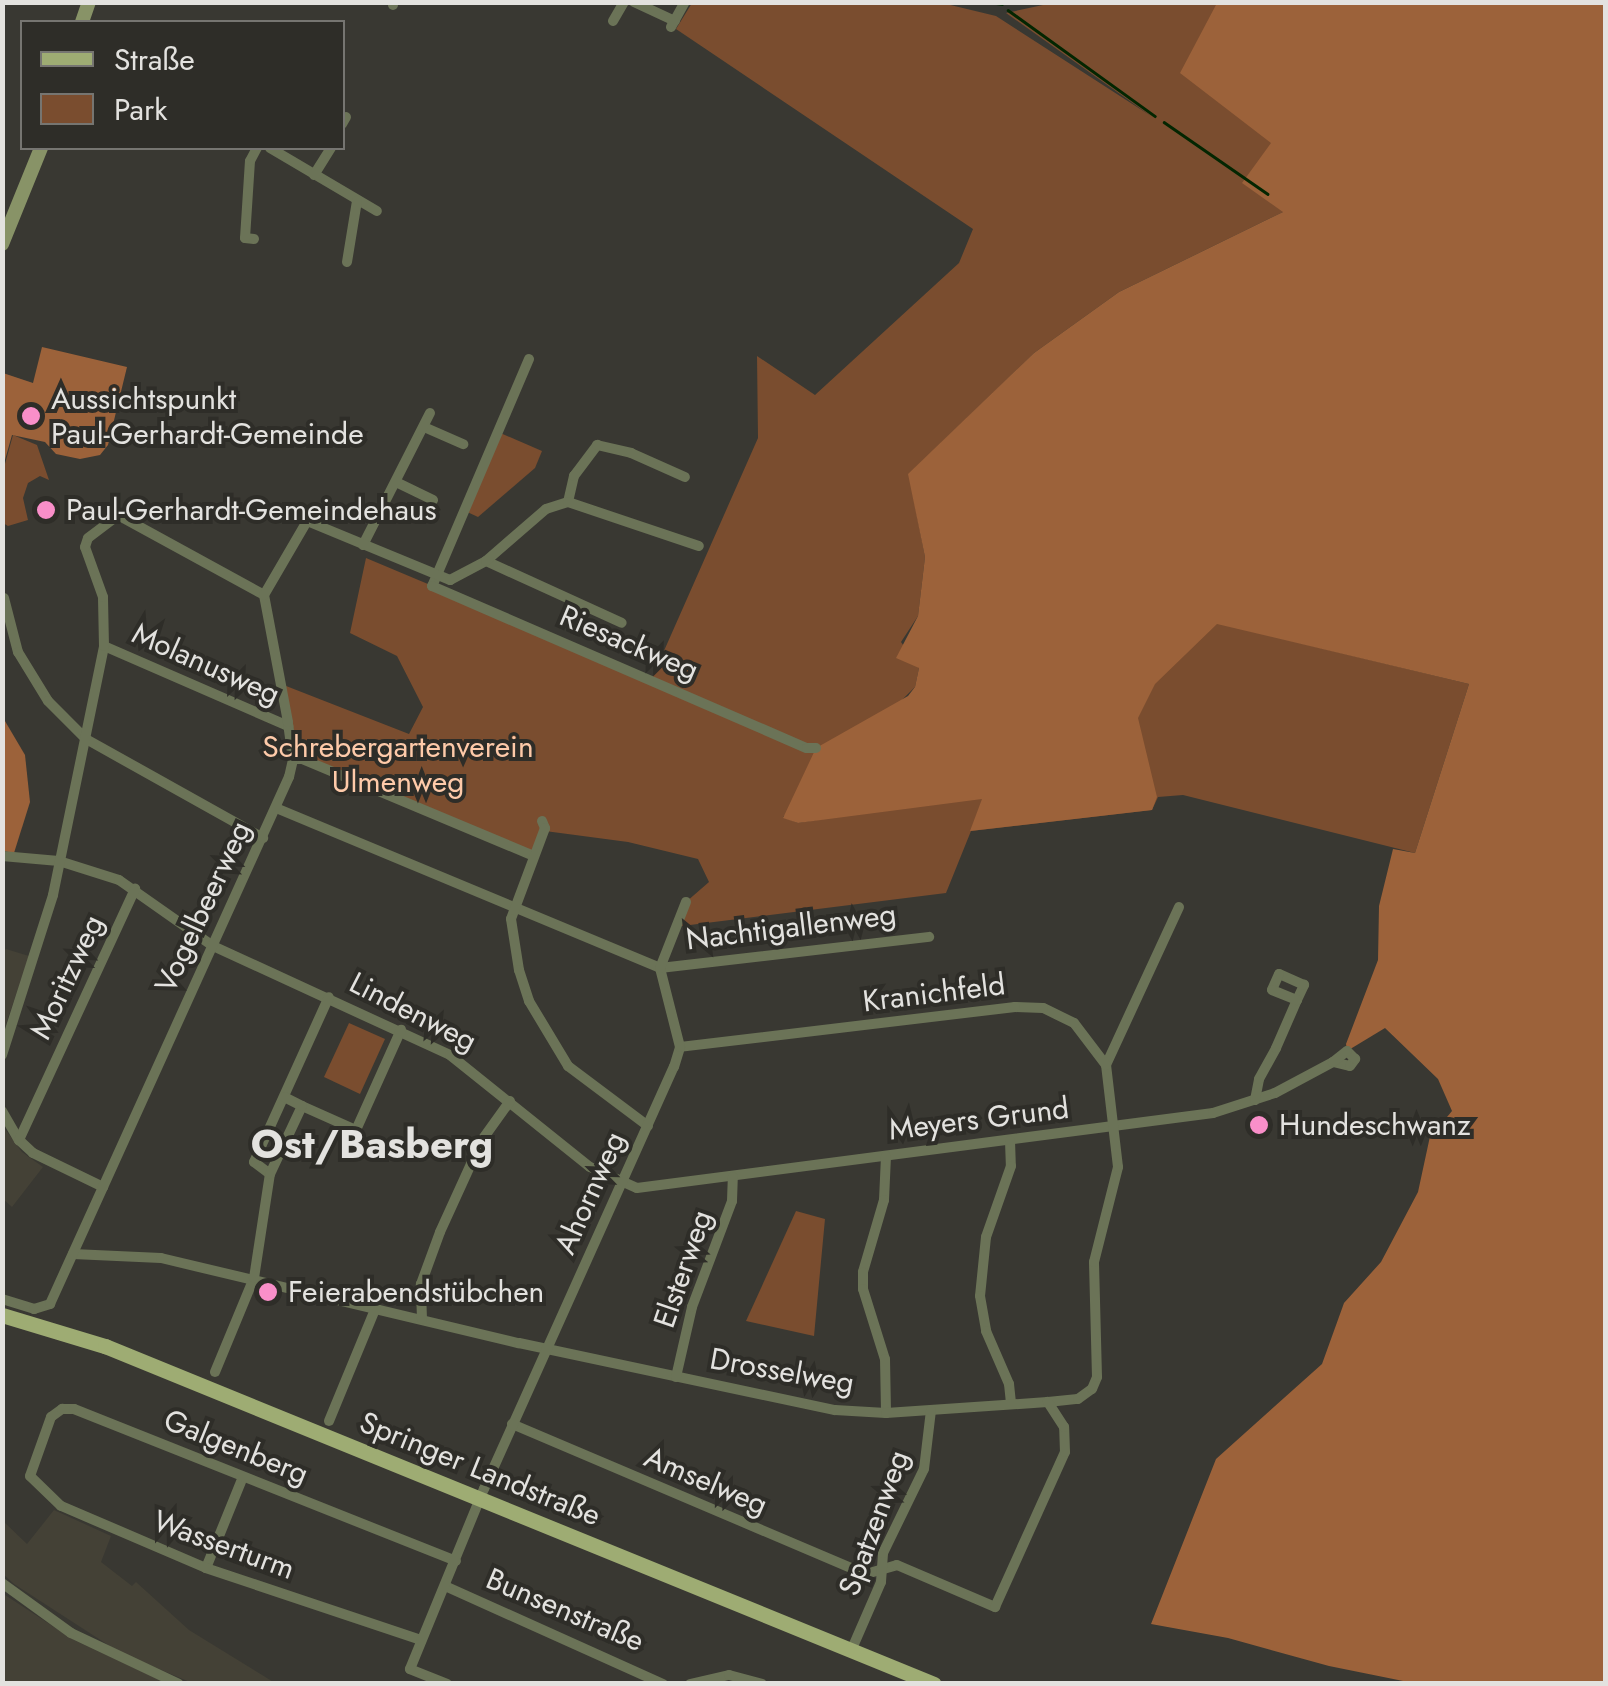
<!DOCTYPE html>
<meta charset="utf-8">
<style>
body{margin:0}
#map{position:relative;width:1608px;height:1686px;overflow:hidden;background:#393832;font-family:Jost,sans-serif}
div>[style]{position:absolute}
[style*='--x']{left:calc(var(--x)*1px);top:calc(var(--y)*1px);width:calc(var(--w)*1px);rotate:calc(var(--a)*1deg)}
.built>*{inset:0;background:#444136}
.green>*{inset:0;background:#7a4d2f}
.forest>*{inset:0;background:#9c623a}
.stream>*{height:2.5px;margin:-1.25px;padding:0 1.25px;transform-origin:1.25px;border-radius:1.25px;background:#032601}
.street>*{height:10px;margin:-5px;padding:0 5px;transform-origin:5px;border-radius:5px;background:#6b7357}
.secondary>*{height:14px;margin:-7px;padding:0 7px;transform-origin:7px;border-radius:7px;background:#889367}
.primary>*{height:15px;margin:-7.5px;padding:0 7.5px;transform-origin:7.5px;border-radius:7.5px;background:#9eac73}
.dots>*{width:28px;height:28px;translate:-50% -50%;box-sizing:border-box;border:5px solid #2e2d28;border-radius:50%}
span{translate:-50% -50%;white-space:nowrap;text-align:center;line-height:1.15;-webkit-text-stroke:8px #2e2d28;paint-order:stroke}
.poi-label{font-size:30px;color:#e3e2df}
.left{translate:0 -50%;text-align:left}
.street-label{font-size:30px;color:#e3e2df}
.park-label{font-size:30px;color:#fecaa9}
.district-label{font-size:40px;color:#e3e2df;font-weight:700}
.frame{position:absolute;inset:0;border:5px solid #e3e2df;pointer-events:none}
.legend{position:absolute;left:20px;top:20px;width:325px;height:130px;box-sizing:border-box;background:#2e2d28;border:2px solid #767571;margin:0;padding:12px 18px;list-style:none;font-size:30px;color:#e3e2df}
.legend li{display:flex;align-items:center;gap:20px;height:50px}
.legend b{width:50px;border:2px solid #767571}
</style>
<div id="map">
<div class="built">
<div style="clip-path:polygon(6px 949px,29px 956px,3px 1033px,2px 952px)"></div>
<div style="clip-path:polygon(2px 1125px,22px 1152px,43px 1167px,12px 1207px,3px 1199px)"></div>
<div style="clip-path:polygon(54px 1510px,111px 1536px,101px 1562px,132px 1586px,136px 1582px,189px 1630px,275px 1683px,192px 1683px,119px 1652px,14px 1584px,3px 1574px,2px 1520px,27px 1544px)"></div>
<div style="clip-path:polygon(2px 1593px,74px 1640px,166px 1683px,3px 1683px)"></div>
</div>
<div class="green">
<div style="clip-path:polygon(938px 2px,996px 16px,1151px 116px,1006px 13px,1057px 2px,1217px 2px,1272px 143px,1283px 212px,1119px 292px,1034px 353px,909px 474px,925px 557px,918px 616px,901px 642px,919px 668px,915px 687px,783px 817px,798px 823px,866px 812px,1217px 623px,1469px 684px,1415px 853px,1183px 795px,1158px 797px,1152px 810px,971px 831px,946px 893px,674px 927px,686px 902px,709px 882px,698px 859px,628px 842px,545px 831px,534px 856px,293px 759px,281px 684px,409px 734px,423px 707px,397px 656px,350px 633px,366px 558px,652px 678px,758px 438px,757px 356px,815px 395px,959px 263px,973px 229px,676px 29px,692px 3px)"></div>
<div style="clip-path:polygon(498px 432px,542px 451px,535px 468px,478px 517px,463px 510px)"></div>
<div style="clip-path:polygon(13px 435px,37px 445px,49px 480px,40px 476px,28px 483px,23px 498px,28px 520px,8px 526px,3px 523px,3px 471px)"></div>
<div style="clip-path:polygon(349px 1023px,385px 1039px,360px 1094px,324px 1077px)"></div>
<div style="clip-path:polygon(796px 1211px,825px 1219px,814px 1336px,746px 1321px)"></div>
</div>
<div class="forest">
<div style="clip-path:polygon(1217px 3px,1605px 3px,1605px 1683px,1413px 1683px,1329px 1666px,1228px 1638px,1151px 1624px,1216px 1459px,1322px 1364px,1344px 1303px,1381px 1262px,1418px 1192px,1432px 1127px,1442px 1123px,1452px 1111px,1438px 1079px,1385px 1028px,1347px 1051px,1346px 1044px,1378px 960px,1379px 906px,1393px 849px,1415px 853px,1469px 684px,1217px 624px,1155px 684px,1138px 718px,1157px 797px,1152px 810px,970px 831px,982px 799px,798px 823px,783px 818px,816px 748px,908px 696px,915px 687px,919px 668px,896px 658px,918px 616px,925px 557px,908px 474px,1034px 353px,1119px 292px,1283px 212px,1242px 183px,1271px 143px,1180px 73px)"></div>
<div style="clip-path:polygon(42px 347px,127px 367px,108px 445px,100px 455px,80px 459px,56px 454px,45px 442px,12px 435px,3px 467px,3px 373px,33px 383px)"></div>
<div style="clip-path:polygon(2px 716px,25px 755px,30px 802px,14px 853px,3px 851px)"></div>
</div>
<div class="stream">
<div style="--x:990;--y:2;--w:12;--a:9"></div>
<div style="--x:1008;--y:10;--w:181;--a:35.8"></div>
<div style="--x:1164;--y:122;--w:126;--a:34.7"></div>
</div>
<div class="street">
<div style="--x:634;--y:2;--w:45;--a:24.9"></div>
<div style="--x:393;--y:5;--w:3;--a:-90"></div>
<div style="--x:613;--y:21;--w:22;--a:-60"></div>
<div style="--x:671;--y:27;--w:29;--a:-61"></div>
<div style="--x:342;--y:124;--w:8;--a:-60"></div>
<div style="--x:270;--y:148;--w:124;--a:30.5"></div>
<div style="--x:314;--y:175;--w:32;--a:-58"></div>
<div style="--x:254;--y:239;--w:9;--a:-174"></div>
<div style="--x:245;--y:238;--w:77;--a:-86.3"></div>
<div style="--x:250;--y:161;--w:15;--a:-62"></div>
<div style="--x:347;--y:262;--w:62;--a:-80.7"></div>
<div style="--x:529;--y:359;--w:247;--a:113.1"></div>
<div style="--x:432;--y:586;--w:408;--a:23.4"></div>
<div style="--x:807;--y:748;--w:9;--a:0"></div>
<div style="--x:424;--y:427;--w:43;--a:23.6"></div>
<div style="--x:398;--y:483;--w:39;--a:26"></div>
<div style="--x:568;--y:502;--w:27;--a:-77"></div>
<div style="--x:574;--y:476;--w:39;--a:-53"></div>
<div style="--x:597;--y:445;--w:35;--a:13"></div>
<div style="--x:631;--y:453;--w:59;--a:24"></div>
<div style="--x:363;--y:545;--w:148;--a:-63.1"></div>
<div style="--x:486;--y:561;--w:149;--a:24.5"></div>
<div style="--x:4;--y:598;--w:56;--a:75.5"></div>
<div style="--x:18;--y:652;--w:57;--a:58.5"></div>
<div style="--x:48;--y:701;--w:54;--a:45"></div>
<div style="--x:86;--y:739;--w:203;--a:29.2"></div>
<div style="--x:104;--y:646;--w:201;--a:23.5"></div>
<div style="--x:293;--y:759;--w:9;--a:0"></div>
<div style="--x:302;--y:759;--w:251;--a:22.7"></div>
<div style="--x:276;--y:808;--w:416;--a:22.6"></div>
<div style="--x:660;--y:968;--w:271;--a:-6.6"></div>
<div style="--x:542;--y:821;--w:8;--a:67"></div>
<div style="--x:545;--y:828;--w:97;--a:110.5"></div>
<div style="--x:511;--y:919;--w:52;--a:81.1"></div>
<div style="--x:519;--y:970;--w:33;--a:72"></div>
<div style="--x:529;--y:1001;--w:76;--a:59"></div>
<div style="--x:568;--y:1066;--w:100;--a:36.9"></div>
<div style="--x:2;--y:856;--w:57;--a:5"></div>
<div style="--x:59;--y:861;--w:63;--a:17.6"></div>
<div style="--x:119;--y:880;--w:115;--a:35.1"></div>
<div style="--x:213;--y:946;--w:261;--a:24.7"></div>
<div style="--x:450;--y:1055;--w:179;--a:38.7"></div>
<div style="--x:590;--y:1167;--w:51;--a:24.1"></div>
<div style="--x:637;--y:1188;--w:581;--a:-7.42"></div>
<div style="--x:1213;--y:1113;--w:65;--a:-17.9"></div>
<div style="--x:1275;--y:1093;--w:66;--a:-28.1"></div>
<div style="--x:1333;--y:1062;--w:17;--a:13"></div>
<div style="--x:1350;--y:1066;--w:9;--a:-54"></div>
<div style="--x:1355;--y:1059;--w:11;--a:-135"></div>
<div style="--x:1347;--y:1051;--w:18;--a:142"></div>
<div style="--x:2;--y:1055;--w:168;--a:-72.3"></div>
<div style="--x:53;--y:895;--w:254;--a:-78.4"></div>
<div style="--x:104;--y:646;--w:49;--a:-91.2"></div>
<div style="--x:103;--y:597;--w:53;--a:-109.8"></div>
<div style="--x:85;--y:547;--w:9;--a:-72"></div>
<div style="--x:88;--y:538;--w:38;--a:-37"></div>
<div style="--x:118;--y:515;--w:166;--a:28.7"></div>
<div style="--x:1106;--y:1065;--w:174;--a:-65.2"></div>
<div style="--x:1255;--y:1100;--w:21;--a:-79"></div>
<div style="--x:1259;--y:1079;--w:35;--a:-61"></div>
<div style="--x:1276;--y:1048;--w:52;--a:-66.4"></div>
<div style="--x:1297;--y:1000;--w:17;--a:-65"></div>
<div style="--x:1304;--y:985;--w:27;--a:-156"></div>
<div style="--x:1279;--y:974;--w:17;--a:114"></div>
<div style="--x:1272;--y:990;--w:27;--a:22"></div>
<div style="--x:302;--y:1106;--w:59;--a:24"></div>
<div style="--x:356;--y:1130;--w:110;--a:-65.8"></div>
<div style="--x:2;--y:1111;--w:34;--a:60"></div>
<div style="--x:19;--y:1140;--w:19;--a:43"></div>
<div style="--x:33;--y:1153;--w:78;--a:25.9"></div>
<div style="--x:19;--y:1140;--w:277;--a:-65.2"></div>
<div style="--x:1010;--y:1141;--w:25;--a:88"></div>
<div style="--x:1011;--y:1166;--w:75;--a:109.4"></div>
<div style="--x:986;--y:1237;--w:59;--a:95.8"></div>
<div style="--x:980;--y:1296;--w:36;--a:80"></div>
<div style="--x:986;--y:1331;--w:58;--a:66.5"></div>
<div style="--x:1009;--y:1384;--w:20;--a:84"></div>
<div style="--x:886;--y:1156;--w:44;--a:92.6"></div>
<div style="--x:884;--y:1200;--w:75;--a:106.3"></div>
<div style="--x:863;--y:1272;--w:17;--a:90"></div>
<div style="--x:863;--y:1289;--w:73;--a:72.6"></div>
<div style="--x:885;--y:1359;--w:54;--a:88.9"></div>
<div style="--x:270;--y:1174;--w:20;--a:-143"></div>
<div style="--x:254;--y:1162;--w:181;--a:-65.6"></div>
<div style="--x:73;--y:1254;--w:88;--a:2.6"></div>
<div style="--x:161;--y:1258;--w:368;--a:13.4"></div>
<div style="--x:519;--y:1343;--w:323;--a:12"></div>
<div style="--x:835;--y:1410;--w:51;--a:3.4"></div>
<div style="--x:886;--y:1413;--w:162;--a:-3.9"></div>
<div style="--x:1048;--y:1402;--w:30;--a:-6"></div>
<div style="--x:1078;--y:1399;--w:17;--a:-36"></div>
<div style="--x:1092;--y:1389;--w:13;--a:-67"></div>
<div style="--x:1097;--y:1377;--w:115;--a:-91.5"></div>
<div style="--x:1094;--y:1262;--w:98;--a:-75.8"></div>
<div style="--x:1118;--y:1167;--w:103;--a:-96.7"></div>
<div style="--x:1106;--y:1065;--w:53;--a:-127.3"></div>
<div style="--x:1074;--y:1023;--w:34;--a:-154"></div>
<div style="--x:1043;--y:1008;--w:28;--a:-178"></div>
<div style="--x:1015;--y:1007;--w:337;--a:173.2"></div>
<div style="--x:2;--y:1299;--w:34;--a:17"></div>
<div style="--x:34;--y:1309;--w:17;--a:-17"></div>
<div style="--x:50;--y:1304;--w:579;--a:-65.61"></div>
<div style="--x:289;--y:777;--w:18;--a:-77"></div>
<div style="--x:293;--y:759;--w:37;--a:-98"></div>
<div style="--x:288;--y:722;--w:129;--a:-100.7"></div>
<div style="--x:264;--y:595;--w:86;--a:-59.8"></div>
<div style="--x:307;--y:521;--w:155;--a:22.4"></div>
<div style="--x:450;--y:580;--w:41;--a:-27.8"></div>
<div style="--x:486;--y:561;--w:79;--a:-40.9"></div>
<div style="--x:546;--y:509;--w:23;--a:-18"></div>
<div style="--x:568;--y:502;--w:138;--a:18.6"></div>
<div style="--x:422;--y:1319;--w:35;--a:-92"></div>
<div style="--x:421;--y:1284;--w:55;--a:-69.9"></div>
<div style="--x:440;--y:1232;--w:101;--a:-65.5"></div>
<div style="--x:482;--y:1140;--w:48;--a:-54.3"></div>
<div style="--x:215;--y:1372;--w:102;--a:-67.5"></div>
<div style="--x:254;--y:1278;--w:105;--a:-81.3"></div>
<div style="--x:270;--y:1174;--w:75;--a:-64.8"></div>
<div style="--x:302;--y:1106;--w:20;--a:-153"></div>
<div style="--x:676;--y:1377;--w:72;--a:-77.1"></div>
<div style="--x:692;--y:1307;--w:113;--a:-69.3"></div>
<div style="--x:732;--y:1201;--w:24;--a:-88"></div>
<div style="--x:329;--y:1421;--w:123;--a:-67.6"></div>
<div style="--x:512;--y:1424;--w:384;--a:23"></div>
<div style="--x:866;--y:1574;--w:32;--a:-16"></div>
<div style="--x:897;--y:1565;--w:107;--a:23.2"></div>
<div style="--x:995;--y:1607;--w:170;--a:-65.7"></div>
<div style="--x:1065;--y:1452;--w:25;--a:-92"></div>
<div style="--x:1064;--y:1427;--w:30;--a:-123"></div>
<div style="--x:206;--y:1568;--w:98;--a:-67.9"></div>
<div style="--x:2;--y:1583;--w:85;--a:35.9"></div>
<div style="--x:71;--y:1633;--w:119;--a:25.3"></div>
<div style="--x:445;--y:1586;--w:239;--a:24.2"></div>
<div style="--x:421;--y:1640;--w:227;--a:-161.5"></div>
<div style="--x:206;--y:1568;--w:158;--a:-156.8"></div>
<div style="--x:61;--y:1506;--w:43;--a:-135.9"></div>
<div style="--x:30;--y:1476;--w:63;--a:-70.4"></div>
<div style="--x:51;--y:1417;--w:14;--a:-36"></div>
<div style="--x:62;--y:1409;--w:12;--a:0"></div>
<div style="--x:74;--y:1409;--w:411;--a:21.7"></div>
<div style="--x:851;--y:1651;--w:75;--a:-66.5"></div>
<div style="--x:881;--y:1582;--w:29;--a:-86"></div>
<div style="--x:883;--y:1553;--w:93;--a:-64"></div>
<div style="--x:924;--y:1469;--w:59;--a:-83.2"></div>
<div style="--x:447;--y:1684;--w:40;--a:-158"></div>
<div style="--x:410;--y:1669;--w:195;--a:-67.7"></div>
<div style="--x:484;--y:1489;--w:463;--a:-65.8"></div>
<div style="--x:674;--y:1067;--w:21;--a:-73"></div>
<div style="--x:680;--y:1047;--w:81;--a:-104.2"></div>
<div style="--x:660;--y:968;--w:71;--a:-68.5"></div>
<div style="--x:690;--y:1684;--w:40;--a:-13"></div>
<div style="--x:729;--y:1675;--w:34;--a:15"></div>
</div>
<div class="secondary">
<div style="--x:82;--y:22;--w:21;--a:-71"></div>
<div style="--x:2;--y:244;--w:104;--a:-67.9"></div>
</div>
<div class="primary">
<div style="--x:2;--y:1315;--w:108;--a:16.8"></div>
<div style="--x:105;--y:1346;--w:895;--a:22.18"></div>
</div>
<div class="dots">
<div style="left:31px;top:416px;background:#f98fc9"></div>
<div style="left:46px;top:510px;background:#f98fc9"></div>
<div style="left:1259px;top:1125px;background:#f98fc9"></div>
<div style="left:268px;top:1292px;background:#f98fc9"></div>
</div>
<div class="poi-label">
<span class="left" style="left:51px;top:416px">Aussichtspunkt<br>Paul-Gerhardt-Gemeinde</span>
<span class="left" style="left:66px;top:510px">Paul-Gerhardt-Gemeindehaus</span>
<span class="left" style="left:1279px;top:1125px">Hundeschwanz</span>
<span class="left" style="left:288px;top:1292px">Feierabendstübchen</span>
</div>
<div class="street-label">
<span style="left:629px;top:643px;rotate:23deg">Riesackweg</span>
<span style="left:206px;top:664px;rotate:24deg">Molanusweg</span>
<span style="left:203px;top:907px;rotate:-65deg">Vogelbeerweg</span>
<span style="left:791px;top:927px;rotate:-7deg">Nachtigallenweg</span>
<span style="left:67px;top:977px;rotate:-65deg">Moritzweg</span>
<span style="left:934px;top:993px;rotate:-7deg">Kranichfeld</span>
<span style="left:413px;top:1012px;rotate:27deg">Lindenweg</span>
<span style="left:979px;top:1119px;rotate:-7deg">Meyers Grund</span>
<span style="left:590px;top:1193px;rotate:-66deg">Ahornweg</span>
<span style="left:683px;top:1269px;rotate:-71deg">Elsterweg</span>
<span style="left:782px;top:1371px;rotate:10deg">Drosselweg</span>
<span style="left:236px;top:1447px;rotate:22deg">Galgenberg</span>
<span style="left:480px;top:1469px;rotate:22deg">Springer Landstraße</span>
<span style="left:706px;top:1481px;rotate:23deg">Amselweg</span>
<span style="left:874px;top:1523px;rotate:-70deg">Spatzenweg</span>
<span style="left:224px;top:1545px;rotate:20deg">Wasserturm</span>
<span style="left:565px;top:1610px;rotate:23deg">Bunsenstraße</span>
</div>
<div class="park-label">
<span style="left:398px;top:764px">Schrebergartenverein<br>Ulmenweg</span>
</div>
<div class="district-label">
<span style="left:372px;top:1144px">Ost/Basberg</span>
</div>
<div class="frame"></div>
<ul class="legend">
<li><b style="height:12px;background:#9eac73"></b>Straße</li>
<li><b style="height:28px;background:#7a4d2f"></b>Park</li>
</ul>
</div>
